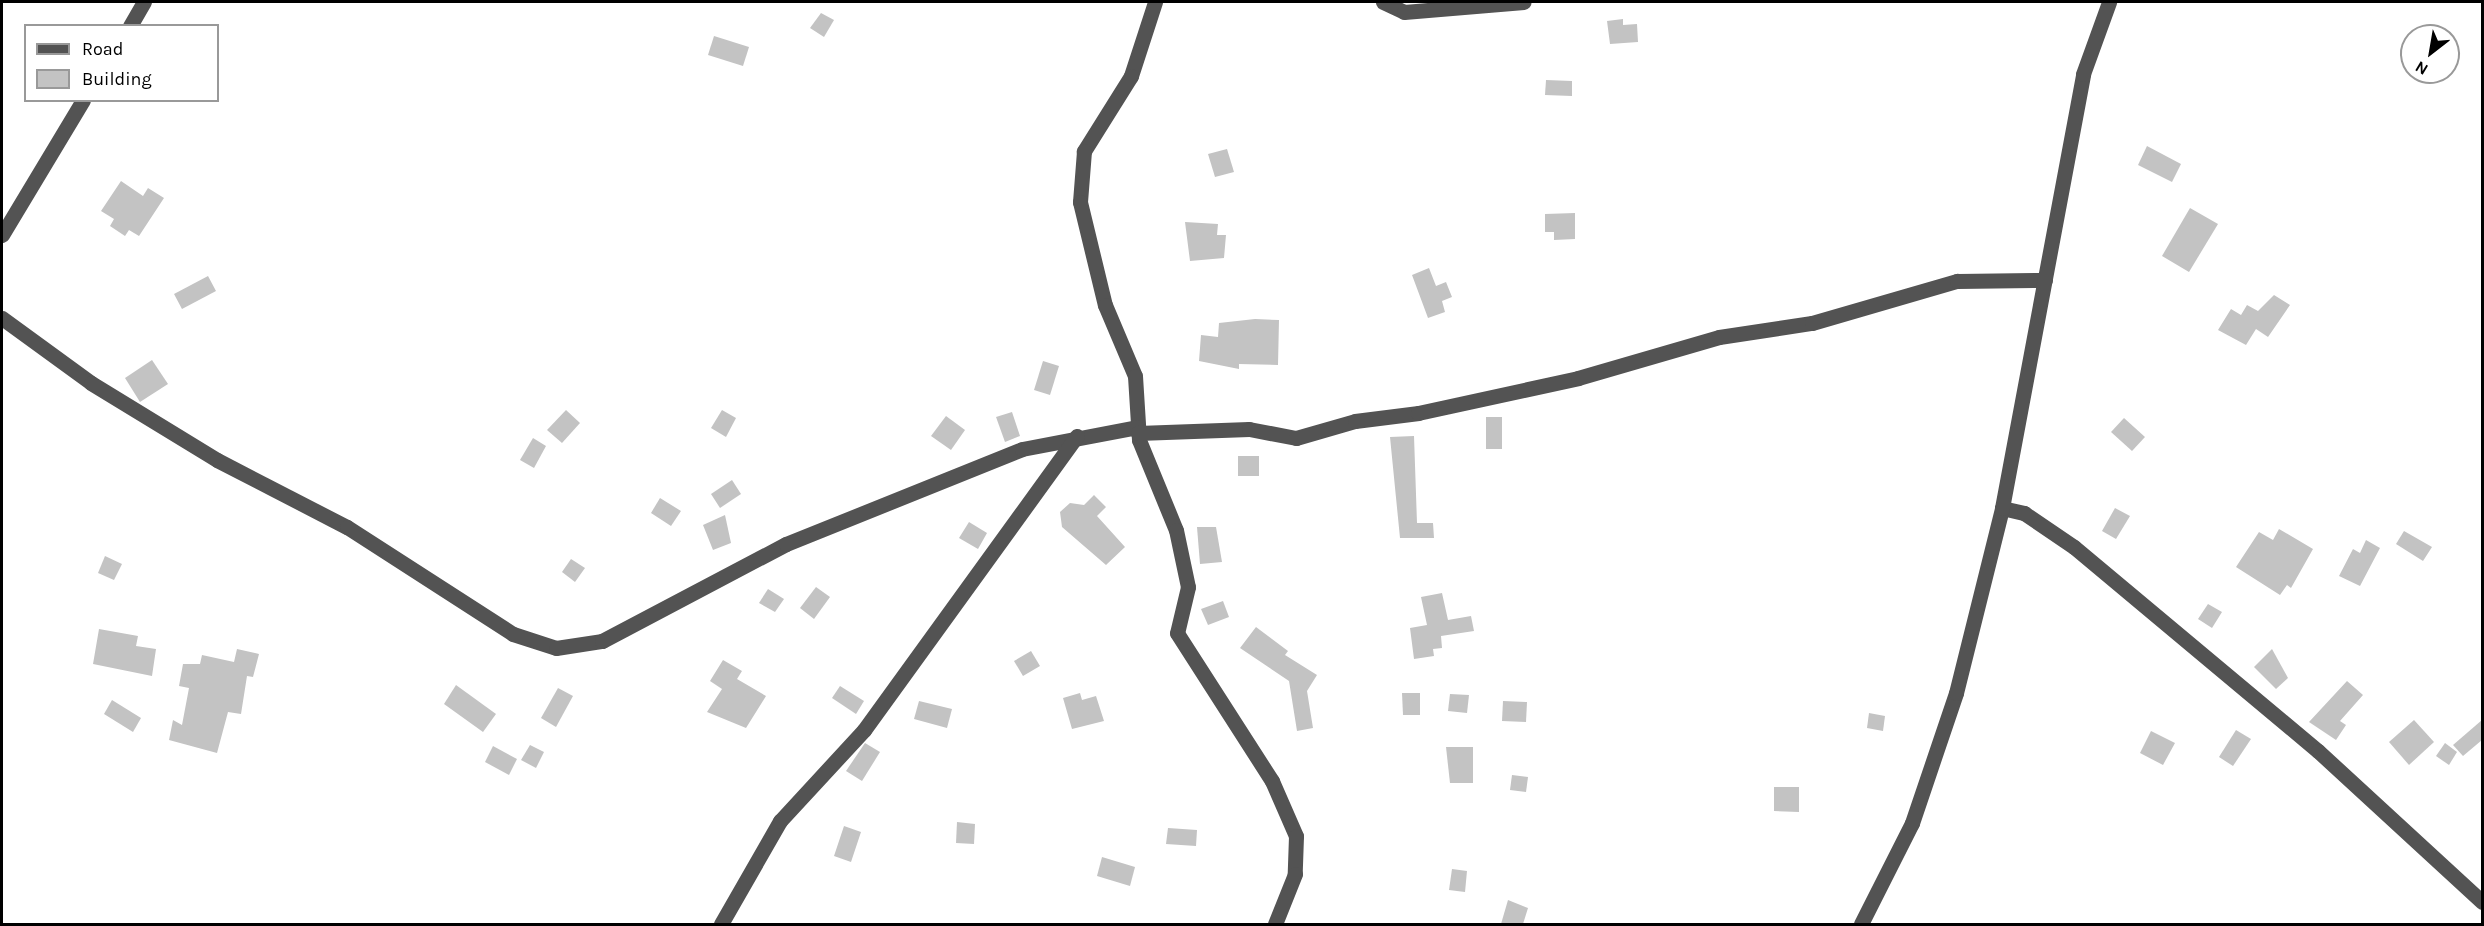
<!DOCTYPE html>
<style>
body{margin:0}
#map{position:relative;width:2484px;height:926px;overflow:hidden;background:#fff;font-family:Karla,sans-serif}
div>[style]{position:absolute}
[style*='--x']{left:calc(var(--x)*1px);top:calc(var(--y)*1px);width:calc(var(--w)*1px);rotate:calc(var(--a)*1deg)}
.building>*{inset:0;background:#c3c3c3}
.minor>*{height:15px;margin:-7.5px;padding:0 7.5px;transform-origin:7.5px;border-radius:7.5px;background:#535353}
span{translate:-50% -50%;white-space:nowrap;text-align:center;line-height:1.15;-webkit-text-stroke:5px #fff;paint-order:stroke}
.frame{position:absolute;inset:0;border:3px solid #000;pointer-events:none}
.legend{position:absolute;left:24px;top:24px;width:195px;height:78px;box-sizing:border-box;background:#fff;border:2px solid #999;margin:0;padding:8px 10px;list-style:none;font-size:18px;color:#000}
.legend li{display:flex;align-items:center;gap:12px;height:30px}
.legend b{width:30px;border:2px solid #999}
.north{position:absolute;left:2400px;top:24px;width:60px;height:60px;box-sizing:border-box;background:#fff;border:2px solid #999;border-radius:50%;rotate:211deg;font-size:16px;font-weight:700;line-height:24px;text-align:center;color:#000}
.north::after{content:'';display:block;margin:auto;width:21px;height:27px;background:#000;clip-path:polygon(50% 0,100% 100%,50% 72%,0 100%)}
</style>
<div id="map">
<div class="building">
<div style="clip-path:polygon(821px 13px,834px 20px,824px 37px,810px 28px)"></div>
<div style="clip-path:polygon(1623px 19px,1623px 25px,1637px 24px,1638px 42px,1610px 44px,1607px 21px)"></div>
<div style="clip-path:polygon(714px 36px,749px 47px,743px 66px,708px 55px)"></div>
<div style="clip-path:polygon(1546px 80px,1572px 81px,1572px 96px,1545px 95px)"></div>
<div style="clip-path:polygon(2147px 146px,2181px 164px,2172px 182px,2138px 165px)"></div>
<div style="clip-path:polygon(1227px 149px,1234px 172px,1215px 177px,1208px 154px)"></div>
<div style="clip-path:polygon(121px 181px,143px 196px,148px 188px,164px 198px,139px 236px,129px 230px,125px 236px,110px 226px,114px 219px,101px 211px)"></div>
<div style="clip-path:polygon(2190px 208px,2218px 224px,2189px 272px,2162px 256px)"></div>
<div style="clip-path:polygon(1575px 213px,1575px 239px,1554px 240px,1554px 232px,1545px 232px,1545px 214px)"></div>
<div style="clip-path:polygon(1185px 222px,1218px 224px,1217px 235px,1226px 235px,1224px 258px,1190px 261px)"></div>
<div style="clip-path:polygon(1429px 268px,1436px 286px,1446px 282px,1452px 297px,1442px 301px,1445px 312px,1428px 318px,1412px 275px)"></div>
<div style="clip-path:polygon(208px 276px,216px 291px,182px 309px,174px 294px)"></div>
<div style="clip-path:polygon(2274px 295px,2290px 305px,2268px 337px,2256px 329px,2246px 345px,2218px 330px,2231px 309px,2241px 315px,2247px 305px,2258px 311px)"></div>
<div style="clip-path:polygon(1255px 319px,1279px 320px,1278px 365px,1239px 364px,1239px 369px,1199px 361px,1201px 335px,1218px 337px,1219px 323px)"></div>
<div style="clip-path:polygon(152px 360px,168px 384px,140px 402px,125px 378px)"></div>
<div style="clip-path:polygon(1043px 361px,1059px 366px,1050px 395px,1034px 390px)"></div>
<div style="clip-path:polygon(566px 410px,580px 423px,562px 443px,547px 430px)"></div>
<div style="clip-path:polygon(722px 410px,736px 418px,726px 437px,711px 428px)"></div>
<div style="clip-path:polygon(1012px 412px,1020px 436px,1005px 442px,996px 417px)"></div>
<div style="clip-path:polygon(946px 416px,965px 430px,951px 450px,931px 436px)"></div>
<div style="clip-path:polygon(1486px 417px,1502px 417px,1502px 449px,1486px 449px)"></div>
<div style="clip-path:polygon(2124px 418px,2145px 437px,2132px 451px,2111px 432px)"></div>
<div style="clip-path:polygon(1414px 436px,1417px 523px,1433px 523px,1434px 538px,1400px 538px,1390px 437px)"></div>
<div style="clip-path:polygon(533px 438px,546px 446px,534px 468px,520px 460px)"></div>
<div style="clip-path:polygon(1238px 456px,1259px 456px,1259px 476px,1238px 476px)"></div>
<div style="clip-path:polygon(732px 480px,741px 494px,720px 508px,711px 494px)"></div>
<div style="clip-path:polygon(1094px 495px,1106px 507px,1097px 516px,1125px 547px,1106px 565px,1062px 527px,1060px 512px,1070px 503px,1084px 505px)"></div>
<div style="clip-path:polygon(660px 498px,681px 511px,671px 526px,651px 513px)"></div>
<div style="clip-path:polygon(2115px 508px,2130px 516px,2116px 539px,2102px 531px)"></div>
<div style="clip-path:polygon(725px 515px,731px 543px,713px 550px,703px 525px)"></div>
<div style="clip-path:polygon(969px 522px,987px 533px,978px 549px,959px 538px)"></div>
<div style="clip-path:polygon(1197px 527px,1216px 527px,1222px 562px,1200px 564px)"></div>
<div style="clip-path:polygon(2279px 529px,2313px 549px,2291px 588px,2287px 585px,2280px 595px,2236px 567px,2259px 532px,2273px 540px)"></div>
<div style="clip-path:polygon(2404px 531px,2432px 547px,2423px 561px,2396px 544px)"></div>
<div style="clip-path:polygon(2366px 540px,2380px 548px,2360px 586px,2339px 576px,2353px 549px,2360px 553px)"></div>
<div style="clip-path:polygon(105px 556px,122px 564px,114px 580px,98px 573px)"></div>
<div style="clip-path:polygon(571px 559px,585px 568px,575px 582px,562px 572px)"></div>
<div style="clip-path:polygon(816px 587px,830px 597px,814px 619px,800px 608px)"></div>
<div style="clip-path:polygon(768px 589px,784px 599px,775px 612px,759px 603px)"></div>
<div style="clip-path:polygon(1442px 593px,1448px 620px,1471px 616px,1474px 631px,1441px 636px,1442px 648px,1433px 649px,1434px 656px,1414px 659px,1410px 628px,1427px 625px,1421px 597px)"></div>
<div style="clip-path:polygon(1223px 601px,1229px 617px,1208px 625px,1201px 609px)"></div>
<div style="clip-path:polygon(2208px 604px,2222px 612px,2212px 628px,2198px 619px)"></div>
<div style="clip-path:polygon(1256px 627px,1288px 651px,1285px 655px,1317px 675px,1307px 691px,1313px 728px,1297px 731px,1289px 681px,1240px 648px)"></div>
<div style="clip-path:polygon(99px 629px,138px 636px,136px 646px,156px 649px,152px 676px,93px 664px)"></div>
<div style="clip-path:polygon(237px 649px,259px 654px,253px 677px,247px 676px,241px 714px,228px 712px,217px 753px,169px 740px,173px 720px,182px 725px,189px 688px,179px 686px,183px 664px,200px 664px,202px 655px,234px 662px)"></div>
<div style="clip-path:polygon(2272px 649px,2288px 678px,2276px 689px,2254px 667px)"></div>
<div style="clip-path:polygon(1031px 651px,1040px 666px,1023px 676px,1014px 661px)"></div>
<div style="clip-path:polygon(723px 660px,742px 671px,737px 679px,766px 696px,746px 728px,707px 712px,722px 689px,710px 681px)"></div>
<div style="clip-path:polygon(2347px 681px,2363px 695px,2340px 721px,2346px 725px,2336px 740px,2309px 722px)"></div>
<div style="clip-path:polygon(456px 685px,496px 714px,483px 732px,444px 704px)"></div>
<div style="clip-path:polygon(840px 686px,864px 701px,856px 714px,832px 698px)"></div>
<div style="clip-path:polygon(558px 688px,573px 696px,556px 727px,541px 718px)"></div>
<div style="clip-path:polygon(1080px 693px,1082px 700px,1096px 696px,1104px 721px,1072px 729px,1063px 698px)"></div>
<div style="clip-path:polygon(1402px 693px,1420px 693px,1420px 715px,1403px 715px)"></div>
<div style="clip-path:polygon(1450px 694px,1469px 695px,1467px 713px,1448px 711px)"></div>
<div style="clip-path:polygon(112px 700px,141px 718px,133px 732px,104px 714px)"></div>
<div style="clip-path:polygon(919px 701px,952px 709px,947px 728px,914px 719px)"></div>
<div style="clip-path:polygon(1503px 701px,1527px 702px,1526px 722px,1502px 721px)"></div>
<div style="clip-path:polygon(1869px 713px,1885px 716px,1883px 731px,1867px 728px)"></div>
<div style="clip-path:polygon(2414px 720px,2434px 742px,2409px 765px,2389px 742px)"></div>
<div style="clip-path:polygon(2482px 720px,2482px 740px,2463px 756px,2453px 745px)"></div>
<div style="clip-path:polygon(2236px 730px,2251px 739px,2233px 766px,2219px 757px)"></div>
<div style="clip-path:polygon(2151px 731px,2175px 743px,2163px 765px,2140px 753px)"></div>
<div style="clip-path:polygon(865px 743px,880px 752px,862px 781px,846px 771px)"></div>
<div style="clip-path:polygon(2445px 743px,2457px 752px,2449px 765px,2436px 756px)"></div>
<div style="clip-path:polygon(530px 745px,544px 752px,536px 768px,521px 760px)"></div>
<div style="clip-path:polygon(493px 746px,517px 759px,509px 775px,485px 762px)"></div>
<div style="clip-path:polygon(1446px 747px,1473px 747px,1473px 783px,1450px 783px)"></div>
<div style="clip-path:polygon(1512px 775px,1528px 777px,1526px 792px,1510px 790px)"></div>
<div style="clip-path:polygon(1774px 787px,1799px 787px,1799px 812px,1774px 811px)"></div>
<div style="clip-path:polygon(957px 822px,975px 824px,974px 844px,956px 843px)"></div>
<div style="clip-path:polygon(844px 826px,861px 832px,851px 862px,834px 856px)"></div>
<div style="clip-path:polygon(1168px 828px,1197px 830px,1196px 846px,1166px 844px)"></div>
<div style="clip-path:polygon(1102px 857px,1135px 867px,1130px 886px,1097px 876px)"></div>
<div style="clip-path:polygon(1452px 869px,1467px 871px,1465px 892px,1449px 890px)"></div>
<div style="clip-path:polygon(1508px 900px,1528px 908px,1523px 924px,1501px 924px)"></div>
</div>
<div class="minor">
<div style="--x:1155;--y:2;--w:78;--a:108"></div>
<div style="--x:1131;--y:76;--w:89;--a:122.1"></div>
<div style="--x:1084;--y:151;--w:51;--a:94.5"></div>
<div style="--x:1080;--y:202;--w:106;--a:76.4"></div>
<div style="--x:1105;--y:305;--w:77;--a:67.1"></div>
<div style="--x:1135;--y:376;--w:64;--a:86.4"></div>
<div style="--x:1139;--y:440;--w:97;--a:67.7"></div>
<div style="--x:1176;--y:530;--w:58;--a:78.1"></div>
<div style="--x:1188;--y:587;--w:47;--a:103.4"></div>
<div style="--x:1177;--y:633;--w:176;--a:57.3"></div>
<div style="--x:1272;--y:781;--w:60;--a:66.4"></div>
<div style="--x:1296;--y:836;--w:38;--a:92"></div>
<div style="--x:1295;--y:874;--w:54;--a:111.8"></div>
<div style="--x:1383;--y:2;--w:23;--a:25"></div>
<div style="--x:1404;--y:12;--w:120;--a:-4.8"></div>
<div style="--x:130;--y:26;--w:28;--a:-60"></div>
<div style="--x:2;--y:235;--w:157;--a:-59"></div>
<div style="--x:2;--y:318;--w:110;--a:36.1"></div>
<div style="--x:91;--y:383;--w:148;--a:31.4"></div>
<div style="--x:217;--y:460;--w:146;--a:27.3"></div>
<div style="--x:347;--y:527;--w:197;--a:32.8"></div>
<div style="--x:513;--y:634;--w:45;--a:18"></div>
<div style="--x:556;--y:648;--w:47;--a:-8.7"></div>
<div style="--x:602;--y:641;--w:208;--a:-27.8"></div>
<div style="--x:786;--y:544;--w:254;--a:-21.9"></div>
<div style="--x:1022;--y:449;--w:117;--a:-10.8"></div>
<div style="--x:1138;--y:433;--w:111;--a:-2.1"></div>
<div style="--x:1249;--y:429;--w:48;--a:10.8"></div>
<div style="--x:1296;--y:438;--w:61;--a:-16.1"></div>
<div style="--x:1355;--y:421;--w:64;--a:-7.2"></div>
<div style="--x:1418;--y:413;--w:164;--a:-12.3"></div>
<div style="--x:1578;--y:378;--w:147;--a:-16.2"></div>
<div style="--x:1719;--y:337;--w:94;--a:-8.6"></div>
<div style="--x:1812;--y:323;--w:151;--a:-16.2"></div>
<div style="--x:1957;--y:281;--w:88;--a:-0.7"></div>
<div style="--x:2002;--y:508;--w:23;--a:13"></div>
<div style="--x:2024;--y:513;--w:60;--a:34.2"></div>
<div style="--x:2074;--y:547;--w:318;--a:39.9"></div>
<div style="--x:2318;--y:751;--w:223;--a:42.6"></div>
<div style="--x:721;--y:924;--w:119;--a:-60.2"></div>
<div style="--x:780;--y:821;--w:124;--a:-47.3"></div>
<div style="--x:864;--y:730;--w:363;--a:-54.1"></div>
<div style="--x:1861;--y:924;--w:113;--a:-63.2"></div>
<div style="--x:1912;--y:823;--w:137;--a:-71.3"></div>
<div style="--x:1956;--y:693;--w:191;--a:-76"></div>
<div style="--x:2002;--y:508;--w:441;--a:-79.4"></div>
<div style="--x:2083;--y:74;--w:77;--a:-70.1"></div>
</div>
<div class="frame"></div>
<ul class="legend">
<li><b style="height:8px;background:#535353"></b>Road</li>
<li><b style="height:16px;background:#c3c3c3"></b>Building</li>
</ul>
<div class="north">N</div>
</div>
